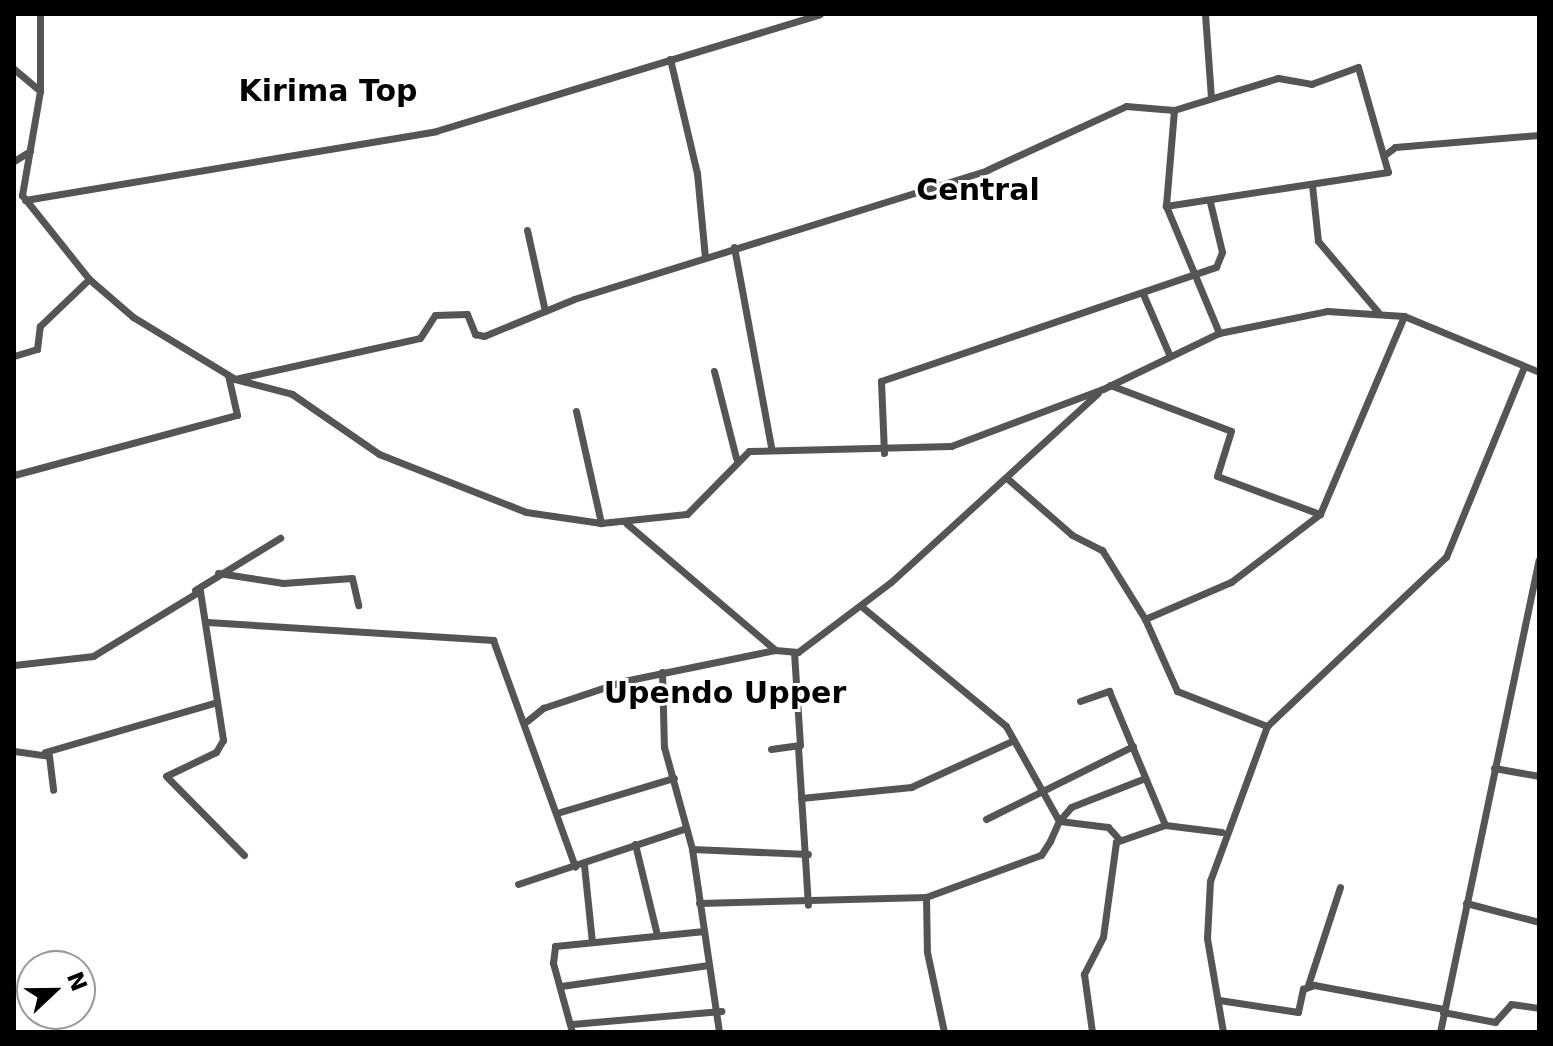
<!DOCTYPE html>
<style>
body{margin:0}
#map{position:relative;width:1553px;height:1046px;overflow:hidden;background:#fff;font-family:"DejaVu Sans",sans-serif}
div>[style]{position:absolute}
[style*='--x']{left:calc(var(--x)*1px);top:calc(var(--y)*1px);width:calc(var(--w)*1px);rotate:calc(var(--a)*1deg)}
.minor>*{height:7px;margin:-3.5px;padding:0 3.5px;transform-origin:3.5px;border-radius:3.5px;background:#555}
span{translate:-50% -50%;white-space:nowrap;text-align:center;line-height:1.15;-webkit-text-stroke:6px #fff;paint-order:stroke}
.quarter-label{font-size:30px;color:#000;font-weight:700}
.frame{position:absolute;inset:0;border:16px solid #000;pointer-events:none}
.north{position:absolute;left:16px;top:950px;width:80px;height:80px;box-sizing:border-box;background:#fff;border:2px solid #999;border-radius:50%;rotate:68deg;font-size:22px;font-weight:700;line-height:32px;text-align:center;color:#000}
.north::after{content:'';display:block;margin:auto;width:28px;height:36px;background:#000;clip-path:polygon(50% 0,100% 100%,50% 72%,0 100%)}
</style>
<div id="map">
<div class="minor">
<div style="--x:40;--y:14;--w:77;--a:90"></div>
<div style="--x:40;--y:91;--w:106;--a:99.8"></div>
<div style="--x:22;--y:195;--w:107;--a:51.4"></div>
<div style="--x:89;--y:279;--w:58;--a:40.8"></div>
<div style="--x:133;--y:317;--w:119;--a:31.3"></div>
<div style="--x:235;--y:379;--w:59;--a:14.7"></div>
<div style="--x:292;--y:394;--w:106;--a:34.6"></div>
<div style="--x:379;--y:454;--w:158;--a:21.5"></div>
<div style="--x:526;--y:512;--w:76;--a:8.3"></div>
<div style="--x:601;--y:523;--w:86;--a:-6"></div>
<div style="--x:687;--y:514;--w:88;--a:-45.5"></div>
<div style="--x:749;--y:451;--w:202;--a:-1.4"></div>
<div style="--x:951;--y:446;--w:162;--a:-20.6"></div>
<div style="--x:1103;--y:389;--w:129;--a:-25.8"></div>
<div style="--x:1219;--y:333;--w:110;--a:-11.5"></div>
<div style="--x:1327;--y:311;--w:77;--a:3.7"></div>
<div style="--x:1404;--y:316;--w:146;--a:22.5"></div>
<div style="--x:1205;--y:14;--w:84;--a:85.9"></div>
<div style="--x:670;--y:59;--w:117;--a:76.7"></div>
<div style="--x:697;--y:173;--w:84;--a:84.6"></div>
<div style="--x:14;--y:69;--w:34;--a:40"></div>
<div style="--x:1174;--y:110;--w:96;--a:94.8"></div>
<div style="--x:1166;--y:206;--w:138;--a:67.3"></div>
<div style="--x:1386;--y:154;--w:11;--a:-38"></div>
<div style="--x:1395;--y:147;--w:144;--a:-4.8"></div>
<div style="--x:14;--y:161;--w:19;--a:-32"></div>
<div style="--x:1312;--y:185;--w:56;--a:83.9"></div>
<div style="--x:1318;--y:241;--w:93;--a:49.8"></div>
<div style="--x:25;--y:200;--w:417;--a:-9.5"></div>
<div style="--x:436;--y:131;--w:401;--a:-16.9"></div>
<div style="--x:527;--y:230;--w:83;--a:77.5"></div>
<div style="--x:734;--y:247;--w:203;--a:79.5"></div>
<div style="--x:1143;--y:294;--w:65;--a:66.6"></div>
<div style="--x:14;--y:356;--w:24;--a:-17"></div>
<div style="--x:37;--y:349;--w:23;--a:-83"></div>
<div style="--x:40;--y:326;--w:68;--a:-43.8"></div>
<div style="--x:714;--y:371;--w:90;--a:75.8"></div>
<div style="--x:235;--y:379;--w:189;--a:-12.5"></div>
<div style="--x:420;--y:338;--w:27;--a:-57"></div>
<div style="--x:435;--y:315;--w:32;--a:-2"></div>
<div style="--x:467;--y:314;--w:22;--a:68"></div>
<div style="--x:475;--y:334;--w:9;--a:13"></div>
<div style="--x:484;--y:336;--w:97;--a:-22.3"></div>
<div style="--x:574;--y:299;--w:433;--a:-17.3"></div>
<div style="--x:987;--y:170;--w:153;--a:-24.7"></div>
<div style="--x:1126;--y:106;--w:48;--a:4.8"></div>
<div style="--x:1174;--y:110;--w:109;--a:-17.1"></div>
<div style="--x:1278;--y:78;--w:34;--a:10"></div>
<div style="--x:1311;--y:84;--w:50;--a:-19.9"></div>
<div style="--x:1358;--y:67;--w:109;--a:74.1"></div>
<div style="--x:1388;--y:172;--w:225;--a:171.3"></div>
<div style="--x:1110;--y:385;--w:129;--a:20.8"></div>
<div style="--x:1231;--y:431;--w:47;--a:107.3"></div>
<div style="--x:1217;--y:476;--w:110;--a:20.3"></div>
<div style="--x:576;--y:411;--w:115;--a:77.4"></div>
<div style="--x:884;--y:453;--w:72;--a:-92.4"></div>
<div style="--x:881;--y:381;--w:354;--a:-18.8"></div>
<div style="--x:1216;--y:267;--w:16;--a:-68"></div>
<div style="--x:1222;--y:252;--w:51;--a:-103.5"></div>
<div style="--x:14;--y:475;--w:231;--a:-15.1"></div>
<div style="--x:237;--y:415;--w:41;--a:-102.7"></div>
<div style="--x:1008;--y:479;--w:85;--a:41.2"></div>
<div style="--x:1072;--y:535;--w:34;--a:27"></div>
<div style="--x:1102;--y:550;--w:81;--a:58.1"></div>
<div style="--x:1145;--y:619;--w:79;--a:66"></div>
<div style="--x:1177;--y:691;--w:97;--a:21.3"></div>
<div style="--x:626;--y:523;--w:196;--a:40.4"></div>
<div style="--x:218;--y:573;--w:66;--a:8.7"></div>
<div style="--x:283;--y:583;--w:69;--a:-4.1"></div>
<div style="--x:352;--y:578;--w:28;--a:77"></div>
<div style="--x:195;--y:590;--w:100;--a:-31.5"></div>
<div style="--x:1145;--y:619;--w:94;--a:-23.3"></div>
<div style="--x:1231;--y:582;--w:112;--a:-37.4"></div>
<div style="--x:1320;--y:514;--w:215;--a:-67"></div>
<div style="--x:207;--y:622;--w:287;--a:3.6"></div>
<div style="--x:493;--y:640;--w:241;--a:70.1"></div>
<div style="--x:14;--y:665;--w:80;--a:-6.5"></div>
<div style="--x:93;--y:656;--w:125;--a:-31.3"></div>
<div style="--x:200;--y:591;--w:151;--a:81.2"></div>
<div style="--x:223;--y:740;--w:14;--a:120"></div>
<div style="--x:216;--y:752;--w:55;--a:154.4"></div>
<div style="--x:166;--y:776;--w:111;--a:45.4"></div>
<div style="--x:662;--y:672;--w:75;--a:88.5"></div>
<div style="--x:664;--y:747;--w:106;--a:74.6"></div>
<div style="--x:692;--y:849;--w:185;--a:81.6"></div>
<div style="--x:1080;--y:701;--w:31;--a:-19"></div>
<div style="--x:1109;--y:691;--w:145;--a:67.3"></div>
<div style="--x:1165;--y:825;--w:52;--a:160.9"></div>
<div style="--x:1116;--y:842;--w:96;--a:97.8"></div>
<div style="--x:1103;--y:937;--w:42;--a:117.2"></div>
<div style="--x:1084;--y:974;--w:59;--a:82.1"></div>
<div style="--x:527;--y:721;--w:21;--a:-39"></div>
<div style="--x:543;--y:708;--w:85;--a:-18.4"></div>
<div style="--x:624;--y:681;--w:154;--a:-11.6"></div>
<div style="--x:775;--y:650;--w:23;--a:5"></div>
<div style="--x:798;--y:652;--w:116;--a:-37"></div>
<div style="--x:891;--y:582;--w:280;--a:-42.4"></div>
<div style="--x:798;--y:747;--w:158;--a:86.4"></div>
<div style="--x:771;--y:749;--w:29;--a:-8"></div>
<div style="--x:800;--y:745;--w:92;--a:-93.7"></div>
<div style="--x:14;--y:751;--w:35;--a:8"></div>
<div style="--x:49;--y:756;--w:34;--a:83"></div>
<div style="--x:45;--y:752;--w:179;--a:-16.2"></div>
<div style="--x:1494;--y:768;--w:46;--a:10.1"></div>
<div style="--x:801;--y:798;--w:111;--a:-5.7"></div>
<div style="--x:911;--y:787;--w:113;--a:-24.5"></div>
<div style="--x:557;--y:813;--w:122;--a:-16.7"></div>
<div style="--x:986;--y:819;--w:164;--a:-26.4"></div>
<div style="--x:1165;--y:825;--w:57;--a:7"></div>
<div style="--x:1118;--y:838;--w:15;--a:-132"></div>
<div style="--x:1108;--y:827;--w:49;--a:-173"></div>
<div style="--x:1059;--y:821;--w:18;--a:-49"></div>
<div style="--x:1071;--y:807;--w:79;--a:-21.4"></div>
<div style="--x:635;--y:844;--w:94;--a:76.4"></div>
<div style="--x:692;--y:849;--w:116;--a:2.5"></div>
<div style="--x:584;--y:865;--w:77;--a:84.1"></div>
<div style="--x:518;--y:884;--w:177;--a:-18.4"></div>
<div style="--x:926;--y:897;--w:55;--a:89"></div>
<div style="--x:927;--y:952;--w:82;--a:78"></div>
<div style="--x:699;--y:903;--w:227;--a:-1.5"></div>
<div style="--x:926;--y:897;--w:122;--a:-20.1"></div>
<div style="--x:1041;--y:855;--w:17;--a:-57"></div>
<div style="--x:1050;--y:841;--w:22;--a:-66"></div>
<div style="--x:1059;--y:821;--w:109;--a:-119.2"></div>
<div style="--x:1006;--y:726;--w:188;--a:-140.4"></div>
<div style="--x:1466;--y:903;--w:75;--a:14.6"></div>
<div style="--x:1308;--y:985;--w:103;--a:-71.9"></div>
<div style="--x:561;--y:986;--w:149;--a:-8.1"></div>
<div style="--x:1219;--y:1000;--w:80;--a:8.6"></div>
<div style="--x:1298;--y:1012;--w:24;--a:-78"></div>
<div style="--x:1303;--y:989;--w:12;--a:-20"></div>
<div style="--x:1314;--y:985;--w:132;--a:10.5"></div>
<div style="--x:1443;--y:1012;--w:53;--a:10.9"></div>
<div style="--x:1495;--y:1022;--w:24;--a:-48"></div>
<div style="--x:1511;--y:1004;--w:28;--a:8"></div>
<div style="--x:572;--y:1024;--w:150;--a:-5"></div>
<div style="--x:572;--y:1032;--w:72;--a:-105.4"></div>
<div style="--x:553;--y:963;--w:17;--a:-83"></div>
<div style="--x:555;--y:946;--w:150;--a:-5.7"></div>
<div style="--x:1223;--y:1032;--w:95;--a:-99.7"></div>
<div style="--x:1207;--y:938;--w:57;--a:-87"></div>
<div style="--x:1210;--y:881;--w:165;--a:-69.8"></div>
<div style="--x:1267;--y:726;--w:246;--a:-43.4"></div>
<div style="--x:1446;--y:557;--w:205;--a:-67.7"></div>
<div style="--x:1440;--y:1032;--w:482;--a:-78.2"></div>
</div>
<div class="quarter-label">
<span style="left:328px;top:91px">Kirima Top</span>
<span style="left:978px;top:190px">Central</span>
<span style="left:725px;top:693px">Upendo Upper</span>
</div>
<div class="frame"></div>
<div class="north">N</div>
</div>
